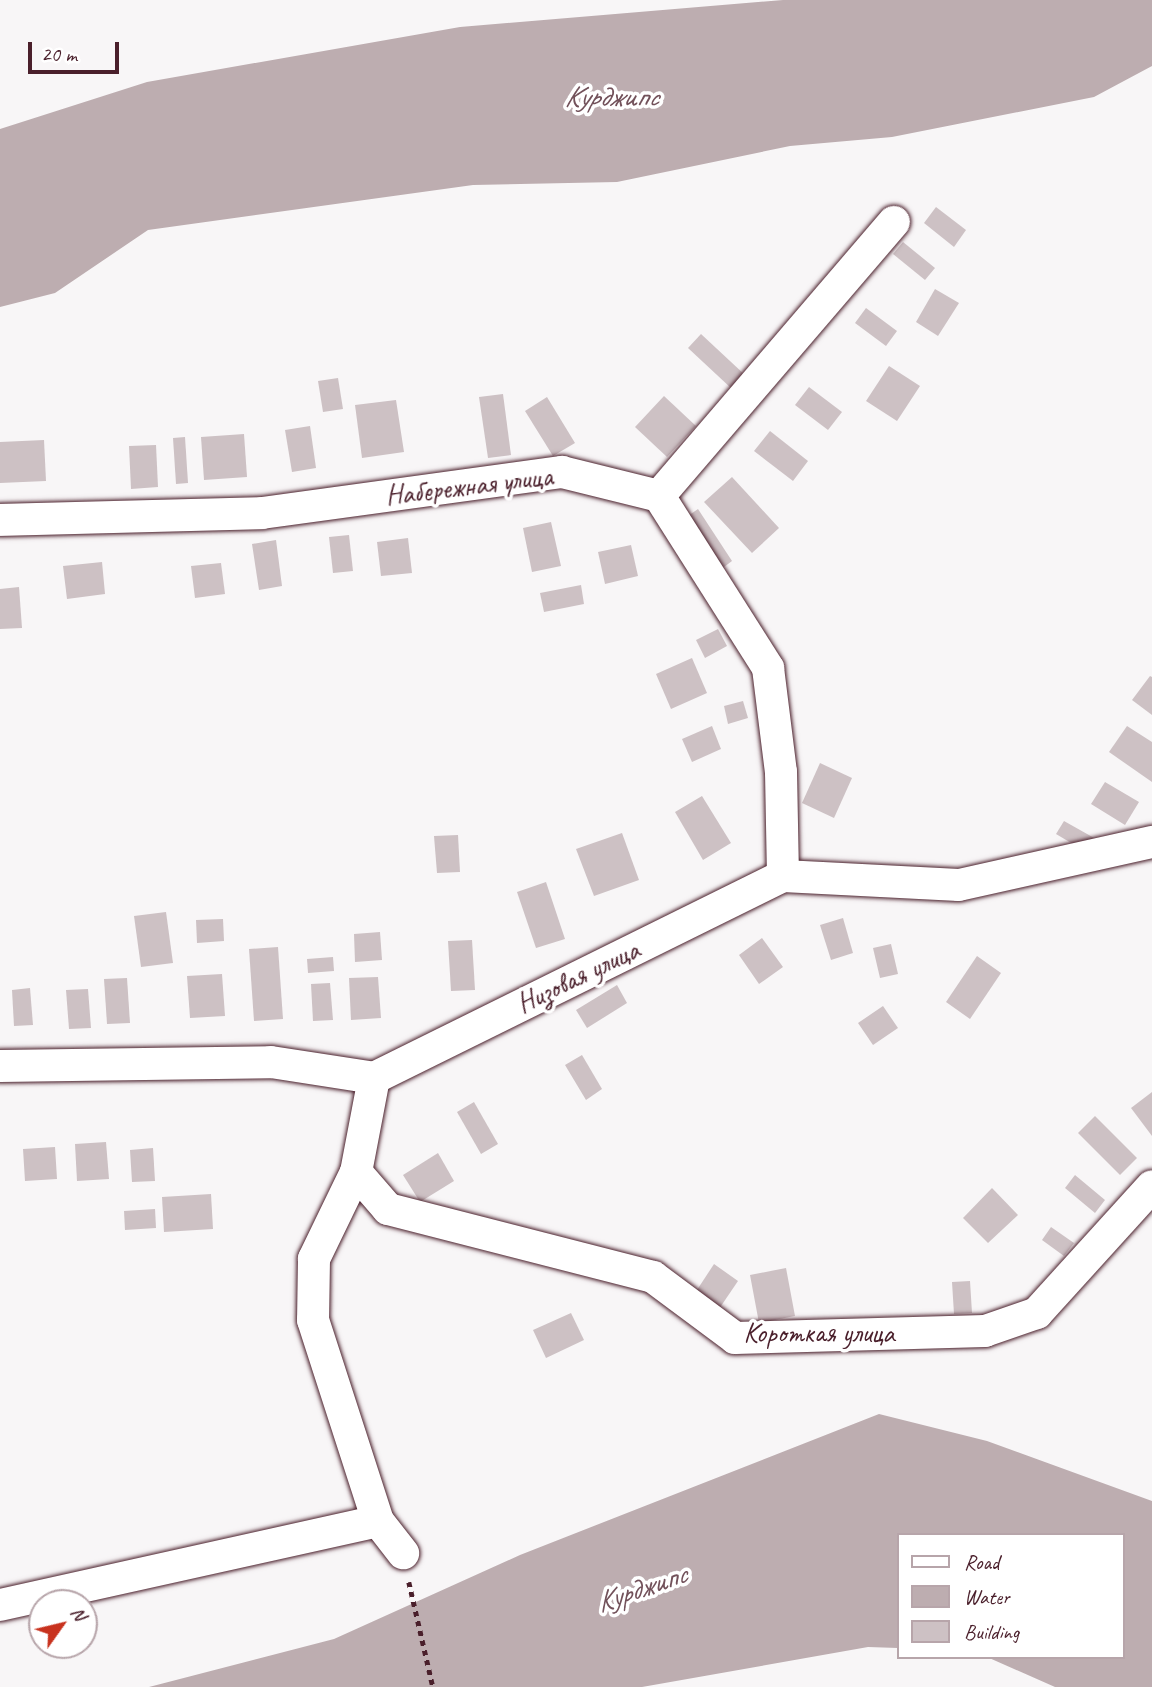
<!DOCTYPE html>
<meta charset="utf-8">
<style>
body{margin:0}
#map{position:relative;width:1152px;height:1687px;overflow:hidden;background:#f8f6f7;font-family:Caveat,sans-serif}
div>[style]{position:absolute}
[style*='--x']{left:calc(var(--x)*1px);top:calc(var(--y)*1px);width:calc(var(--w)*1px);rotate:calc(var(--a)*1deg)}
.water>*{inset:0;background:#bdadb0}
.building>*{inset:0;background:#cdc1c4}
.path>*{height:4.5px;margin-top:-2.25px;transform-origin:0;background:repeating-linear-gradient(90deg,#4a1f2b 0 5px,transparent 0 10px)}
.roads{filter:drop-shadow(0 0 2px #4a1f2b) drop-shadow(0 0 2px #4a1f2b)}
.minor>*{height:32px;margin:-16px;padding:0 16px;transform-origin:16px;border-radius:16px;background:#fff}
span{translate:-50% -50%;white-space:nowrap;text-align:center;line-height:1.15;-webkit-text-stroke:7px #fff;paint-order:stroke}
.street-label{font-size:28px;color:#4a1f2b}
.water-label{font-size:30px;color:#72515a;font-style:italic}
.legend{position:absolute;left:897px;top:1533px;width:228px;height:126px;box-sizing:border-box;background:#fff;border:2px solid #b7a5aa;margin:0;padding:9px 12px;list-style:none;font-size:21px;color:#4a1f2b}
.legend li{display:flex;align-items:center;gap:14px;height:35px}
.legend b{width:35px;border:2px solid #b7a5aa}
.north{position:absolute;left:28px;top:1589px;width:70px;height:70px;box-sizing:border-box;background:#fff;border:2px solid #b7a5aa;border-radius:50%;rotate:56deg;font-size:19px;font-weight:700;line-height:28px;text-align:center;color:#4a1f2b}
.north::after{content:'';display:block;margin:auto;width:24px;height:32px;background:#c8321e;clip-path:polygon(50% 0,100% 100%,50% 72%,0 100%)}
.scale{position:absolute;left:28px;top:42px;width:91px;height:32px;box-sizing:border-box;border:4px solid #4a1f2b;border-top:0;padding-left:9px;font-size:21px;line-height:24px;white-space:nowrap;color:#4a1f2b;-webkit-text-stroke:5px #fff;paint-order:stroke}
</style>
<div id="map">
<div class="water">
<div style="clip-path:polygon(783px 0,1152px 0,1152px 66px,1094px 97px,892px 137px,790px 146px,617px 182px,473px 185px,148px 230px,55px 293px,0 307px,0 129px,147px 82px,460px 27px)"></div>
<div style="clip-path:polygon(879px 1414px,987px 1441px,1152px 1501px,1152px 1687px,1055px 1687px,987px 1657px,1122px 1657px,1122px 1535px,898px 1535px,898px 1648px,868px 1647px,642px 1687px,149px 1687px,334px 1639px,520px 1555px)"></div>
</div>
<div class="building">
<div style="clip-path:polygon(936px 207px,966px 230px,954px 247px,924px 223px)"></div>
<div style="clip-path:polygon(903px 242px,935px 268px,925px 280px,893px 254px)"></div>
<div style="clip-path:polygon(935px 289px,959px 303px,938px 336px,916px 322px)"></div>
<div style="clip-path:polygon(866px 308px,897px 331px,886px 346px,855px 323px)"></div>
<div style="clip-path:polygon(701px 334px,745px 375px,732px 389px,688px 348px)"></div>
<div style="clip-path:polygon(889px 366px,920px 386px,897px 421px,866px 401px)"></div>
<div style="clip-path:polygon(338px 378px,343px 409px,323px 412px,318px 381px)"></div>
<div style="clip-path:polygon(809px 387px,842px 412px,828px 430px,795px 405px)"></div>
<div style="clip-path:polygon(503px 394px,511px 455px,488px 458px,479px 397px)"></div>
<div style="clip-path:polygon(664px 396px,696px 426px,667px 457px,635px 427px)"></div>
<div style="clip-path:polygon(547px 397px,575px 443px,553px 456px,525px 411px)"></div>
<div style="clip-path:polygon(396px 400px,404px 452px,362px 458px,355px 405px)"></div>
<div style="clip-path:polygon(310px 426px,316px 468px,292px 472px,285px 430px)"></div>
<div style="clip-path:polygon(770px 431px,808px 461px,793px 481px,754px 451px)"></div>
<div style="clip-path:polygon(244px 434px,247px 477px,204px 480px,201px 437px)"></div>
<div style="clip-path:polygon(185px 437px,188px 483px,176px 484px,173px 438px)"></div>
<div style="clip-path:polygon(44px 440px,46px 481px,0 483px,0 442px)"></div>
<div style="clip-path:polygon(156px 445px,158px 487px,131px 489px,129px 446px)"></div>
<div style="clip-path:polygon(732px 477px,779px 528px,752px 553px,704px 502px)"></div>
<div style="clip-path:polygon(698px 509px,732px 561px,720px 570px,685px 518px)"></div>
<div style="clip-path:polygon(551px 522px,561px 566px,532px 572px,523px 528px)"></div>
<div style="clip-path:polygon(349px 535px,353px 571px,333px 573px,329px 537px)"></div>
<div style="clip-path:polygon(408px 538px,412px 573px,381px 576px,377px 542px)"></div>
<div style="clip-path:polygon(276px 540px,282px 586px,259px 590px,252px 544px)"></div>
<div style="clip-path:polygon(631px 545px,638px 576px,605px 584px,598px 552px)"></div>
<div style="clip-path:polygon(102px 562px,105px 594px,67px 599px,63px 566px)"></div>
<div style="clip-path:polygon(221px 563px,225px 594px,195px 598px,191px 566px)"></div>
<div style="clip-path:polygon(581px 585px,584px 604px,544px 612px,540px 593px)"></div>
<div style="clip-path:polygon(19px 587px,22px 628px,0 629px,0 589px)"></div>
<div style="clip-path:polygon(718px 629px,727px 646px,705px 658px,696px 640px)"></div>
<div style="clip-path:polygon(692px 658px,707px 693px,671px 709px,656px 674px)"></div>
<div style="clip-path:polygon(1150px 676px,1152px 677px,1152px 715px,1132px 700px)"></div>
<div style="clip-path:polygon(743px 701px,748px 718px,728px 724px,724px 706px)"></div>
<div style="clip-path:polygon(712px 726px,721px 749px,692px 762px,682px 739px)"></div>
<div style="clip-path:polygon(1127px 726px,1152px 742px,1152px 782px,1109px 752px)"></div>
<div style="clip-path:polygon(820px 763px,852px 778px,834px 818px,802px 803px)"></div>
<div style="clip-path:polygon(1105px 782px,1139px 802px,1125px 825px,1091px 804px)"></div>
<div style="clip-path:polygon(702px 796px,731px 843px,703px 860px,675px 812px)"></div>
<div style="clip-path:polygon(1064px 821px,1096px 839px,1088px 853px,1056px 834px)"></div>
<div style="clip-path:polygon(622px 833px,639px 880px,594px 896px,576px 849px)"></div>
<div style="clip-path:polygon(458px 835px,460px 872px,437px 873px,434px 836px)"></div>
<div style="clip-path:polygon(546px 882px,565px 939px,536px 948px,517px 892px)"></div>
<div style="clip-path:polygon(166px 912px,173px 963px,141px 967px,134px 916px)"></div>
<div style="clip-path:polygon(843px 918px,853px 953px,831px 960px,820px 925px)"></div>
<div style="clip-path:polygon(223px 919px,224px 941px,197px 943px,196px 920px)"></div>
<div style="clip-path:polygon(380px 932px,382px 960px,355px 962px,354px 934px)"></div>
<div style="clip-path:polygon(762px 938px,783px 967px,759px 984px,739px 955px)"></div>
<div style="clip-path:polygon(472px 940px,475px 990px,451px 991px,448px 941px)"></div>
<div style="clip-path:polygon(891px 944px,898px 974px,880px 978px,873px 948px)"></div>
<div style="clip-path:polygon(278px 947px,283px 1019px,254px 1021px,249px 949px)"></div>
<div style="clip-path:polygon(977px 956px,1001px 973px,970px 1019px,946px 1002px)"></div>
<div style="clip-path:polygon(333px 957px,334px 971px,308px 973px,307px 959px)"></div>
<div style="clip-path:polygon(222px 974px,225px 1016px,190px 1018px,187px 976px)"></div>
<div style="clip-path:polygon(378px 977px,381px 1018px,351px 1020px,349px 978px)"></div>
<div style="clip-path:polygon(127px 978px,130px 1023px,107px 1024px,104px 979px)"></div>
<div style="clip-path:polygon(330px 983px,333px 1020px,313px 1021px,311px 984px)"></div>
<div style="clip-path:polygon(617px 985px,627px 1003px,587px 1028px,576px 1010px)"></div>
<div style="clip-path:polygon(30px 988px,33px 1025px,14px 1026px,12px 990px)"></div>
<div style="clip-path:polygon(88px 989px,91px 1028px,69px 1029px,66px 990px)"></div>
<div style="clip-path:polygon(883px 1006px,898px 1028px,873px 1045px,858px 1023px)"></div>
<div style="clip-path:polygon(582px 1055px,602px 1089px,586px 1100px,565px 1065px)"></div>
<div style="clip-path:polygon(1152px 1092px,1152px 1136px,1131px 1108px)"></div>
<div style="clip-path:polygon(474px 1102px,498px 1144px,481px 1154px,457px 1112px)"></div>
<div style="clip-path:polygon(1095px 1116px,1137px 1158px,1120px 1175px,1078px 1133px)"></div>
<div style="clip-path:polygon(106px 1142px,109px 1179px,77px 1181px,75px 1144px)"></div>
<div style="clip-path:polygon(55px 1147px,57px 1179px,25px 1181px,23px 1149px)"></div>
<div style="clip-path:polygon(153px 1148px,155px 1181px,132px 1182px,130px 1150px)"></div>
<div style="clip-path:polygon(438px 1153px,454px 1181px,420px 1202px,403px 1175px)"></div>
<div style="clip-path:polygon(1075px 1175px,1105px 1200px,1095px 1213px,1065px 1188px)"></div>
<div style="clip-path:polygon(992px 1188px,1018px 1215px,988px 1243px,963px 1218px)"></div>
<div style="clip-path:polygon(211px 1194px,213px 1229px,164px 1232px,162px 1197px)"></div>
<div style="clip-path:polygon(155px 1209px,156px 1228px,125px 1230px,124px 1211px)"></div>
<div style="clip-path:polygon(1051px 1227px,1074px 1243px,1064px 1256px,1042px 1240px)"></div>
<div style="clip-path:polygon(714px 1264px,738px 1281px,719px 1309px,695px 1293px)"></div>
<div style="clip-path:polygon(786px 1268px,795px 1316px,759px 1323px,750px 1275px)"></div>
<div style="clip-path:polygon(970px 1281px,972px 1313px,954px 1314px,952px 1282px)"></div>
<div style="clip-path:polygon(571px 1313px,584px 1340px,546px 1358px,533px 1330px)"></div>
</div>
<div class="path">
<div style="--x:409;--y:1582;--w:108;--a:77.1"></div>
</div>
<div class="roads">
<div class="minor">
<div style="--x:659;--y:496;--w:204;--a:57.6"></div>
<div style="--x:768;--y:668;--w:105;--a:82.9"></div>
<div style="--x:781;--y:772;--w:104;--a:88.9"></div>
<div style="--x:0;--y:520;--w:262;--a:-1.5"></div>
<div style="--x:262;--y:513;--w:303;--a:-7.8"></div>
<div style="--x:562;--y:472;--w:100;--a:13.9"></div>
<div style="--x:659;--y:496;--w:361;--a:-49.4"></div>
<div style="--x:0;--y:1066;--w:271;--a:-0.8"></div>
<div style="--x:271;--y:1062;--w:104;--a:8.8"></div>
<div style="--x:374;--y:1078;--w:456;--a:-26.3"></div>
<div style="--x:783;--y:876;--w:176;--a:2.9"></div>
<div style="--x:959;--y:885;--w:198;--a:-12.6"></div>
<div style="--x:374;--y:1078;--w:96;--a:100.8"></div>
<div style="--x:356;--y:1172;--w:49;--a:49.1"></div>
<div style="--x:388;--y:1209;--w:274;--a:14.4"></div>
<div style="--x:653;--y:1277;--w:102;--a:36.6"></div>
<div style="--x:735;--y:1338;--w:250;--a:-1.6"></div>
<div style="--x:985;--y:1331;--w:55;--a:-19.1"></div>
<div style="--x:1037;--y:1313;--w:171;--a:-47.8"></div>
<div style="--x:356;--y:1172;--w:97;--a:115.8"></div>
<div style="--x:314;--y:1259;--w:61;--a:90.9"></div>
<div style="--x:313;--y:1320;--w:211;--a:72.1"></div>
<div style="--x:0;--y:1605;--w:387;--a:-12.5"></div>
<div style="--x:378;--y:1521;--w:41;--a:52"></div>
</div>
</div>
<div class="street-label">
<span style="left:469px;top:486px;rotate:-7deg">Набережная улица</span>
<span style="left:578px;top:977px;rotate:-26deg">Низовая улица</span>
<span style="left:819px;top:1333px">Короткая улица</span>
</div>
<div class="water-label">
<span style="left:611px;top:96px">Курджипс</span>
<span style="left:641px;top:1588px;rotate:-19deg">Курджипс</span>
</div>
<ul class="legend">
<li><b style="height:9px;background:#fff"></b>Road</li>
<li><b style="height:19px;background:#bdadb0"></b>Water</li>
<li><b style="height:19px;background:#cdc1c4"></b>Building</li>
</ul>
<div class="north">N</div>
<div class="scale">20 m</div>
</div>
